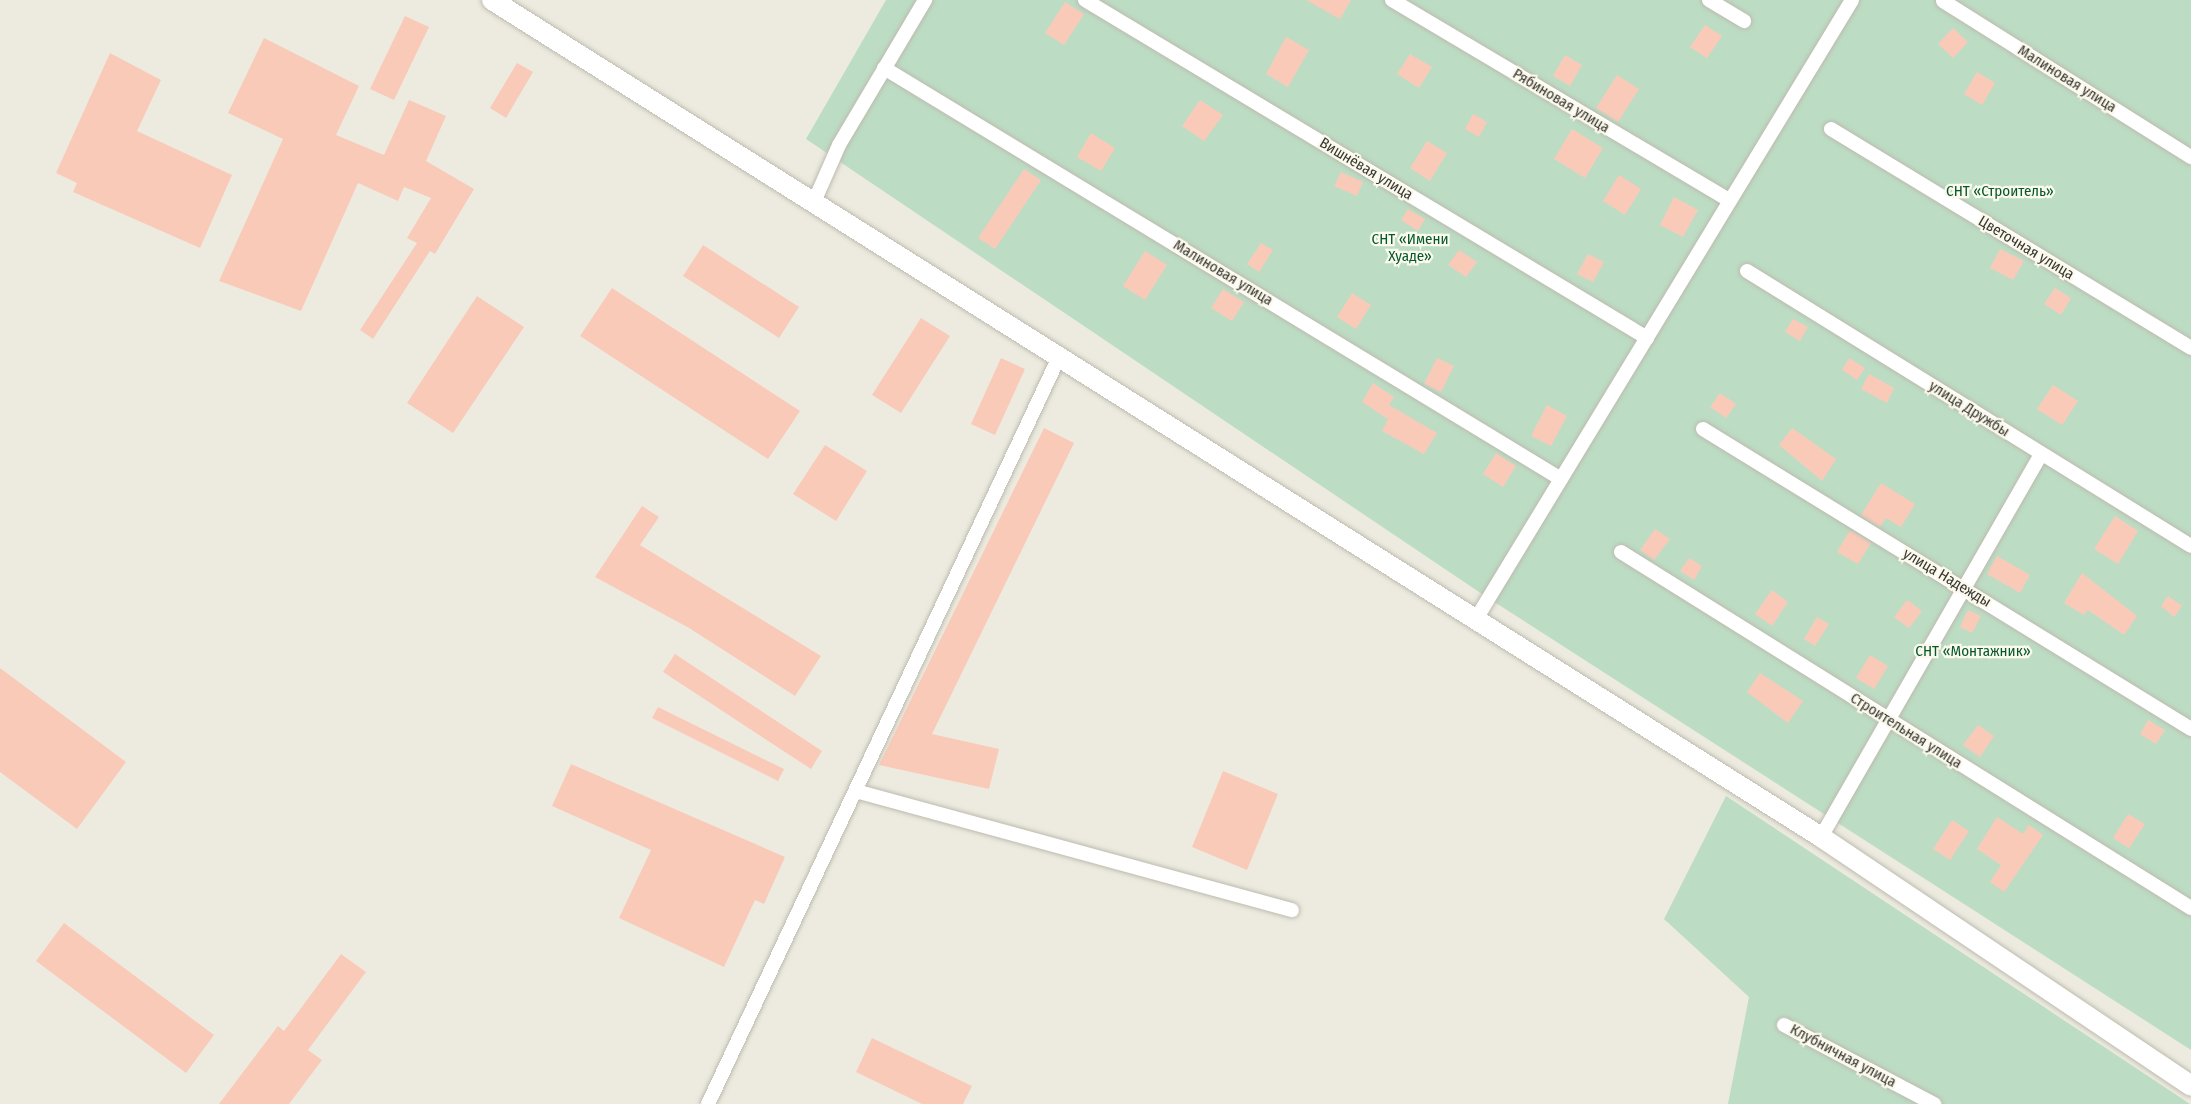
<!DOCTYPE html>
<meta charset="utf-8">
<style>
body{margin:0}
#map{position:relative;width:2191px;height:1104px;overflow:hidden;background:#edebdf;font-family:"Fira Sans Condensed",sans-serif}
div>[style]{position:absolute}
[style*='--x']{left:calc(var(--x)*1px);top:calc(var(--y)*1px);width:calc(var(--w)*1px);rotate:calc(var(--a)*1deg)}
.green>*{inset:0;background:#bcddc4}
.building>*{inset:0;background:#facab9}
.roads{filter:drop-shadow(0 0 2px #bdbbaf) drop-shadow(0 0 2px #bdbbaf)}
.street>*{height:14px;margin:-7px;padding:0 7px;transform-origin:7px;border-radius:7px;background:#fff}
.secondary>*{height:20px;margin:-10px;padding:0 10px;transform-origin:10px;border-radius:10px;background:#fff}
span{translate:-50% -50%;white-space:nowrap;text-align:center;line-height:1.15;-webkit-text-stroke:4.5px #fbf9ec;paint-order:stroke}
.street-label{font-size:15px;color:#383732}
.park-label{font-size:15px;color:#05582b}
</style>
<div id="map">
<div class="green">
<div style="clip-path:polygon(886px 0,2191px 0,2191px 1050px,1485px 596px,806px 139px)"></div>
<div style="clip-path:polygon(1726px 796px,2190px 1104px,1728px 1104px,1749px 997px,1664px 919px)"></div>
</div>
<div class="building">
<div style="clip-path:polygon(1306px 0,1351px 0,1340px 19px)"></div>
<div style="clip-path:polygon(1065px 2px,1084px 14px,1064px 45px,1045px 33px)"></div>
<div style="clip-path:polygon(405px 16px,429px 27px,394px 100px,370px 89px)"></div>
<div style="clip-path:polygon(1705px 25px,1722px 36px,1707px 58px,1690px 47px)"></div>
<div style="clip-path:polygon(1953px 28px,1968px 42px,1953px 58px,1938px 44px)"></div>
<div style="clip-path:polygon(1286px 37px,1309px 50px,1288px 87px,1266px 74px)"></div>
<div style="clip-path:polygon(264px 38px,359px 86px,336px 135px,384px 155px,409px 100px,446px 116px,426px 161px,474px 189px,435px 254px,430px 251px,373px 339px,360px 330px,417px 243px,407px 238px,431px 198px,404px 187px,398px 201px,358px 183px,301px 311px,219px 281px,283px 139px,228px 113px)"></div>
<div style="clip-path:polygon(110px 53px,161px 80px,137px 131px,232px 175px,200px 248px,73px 192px,77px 183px,56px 173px)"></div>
<div style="clip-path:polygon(1410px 54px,1432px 67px,1419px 88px,1397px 74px)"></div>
<div style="clip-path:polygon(1565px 55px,1582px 65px,1570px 86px,1553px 76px)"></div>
<div style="clip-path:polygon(517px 63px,533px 72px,506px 118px,490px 108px)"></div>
<div style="clip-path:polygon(1977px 72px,1995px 83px,1982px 105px,1964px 94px)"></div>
<div style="clip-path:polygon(1617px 75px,1639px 89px,1618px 122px,1596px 108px)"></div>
<div style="clip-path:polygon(1200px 100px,1223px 115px,1204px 141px,1182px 126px)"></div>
<div style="clip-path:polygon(1473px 114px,1487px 122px,1479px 137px,1465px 129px)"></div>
<div style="clip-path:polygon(1572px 129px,1603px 148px,1585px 178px,1554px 159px)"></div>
<div style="clip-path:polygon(1091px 133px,1115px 148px,1101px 171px,1077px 157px)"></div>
<div style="clip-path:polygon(1427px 141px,1447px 153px,1430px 181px,1410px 168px)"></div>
<div style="clip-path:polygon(1024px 169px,1041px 180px,995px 249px,978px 238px)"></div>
<div style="clip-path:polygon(1341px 172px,1363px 182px,1357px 196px,1334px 186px)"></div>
<div style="clip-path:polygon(1619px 175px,1641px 189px,1625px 215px,1603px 201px)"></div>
<div style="clip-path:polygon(1674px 197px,1698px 210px,1683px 237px,1660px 225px)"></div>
<div style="clip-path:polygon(1408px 209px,1425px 219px,1418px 231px,1401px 220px)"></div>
<div style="clip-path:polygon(1261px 243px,1273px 250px,1259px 272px,1247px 264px)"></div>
<div style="clip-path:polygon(703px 245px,799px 307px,779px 338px,683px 276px)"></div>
<div style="clip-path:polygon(2000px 249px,2024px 261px,2013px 280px,1990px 268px)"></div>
<div style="clip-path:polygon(1459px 250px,1477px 262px,1466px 277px,1448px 265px)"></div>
<div style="clip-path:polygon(1145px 251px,1167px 265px,1145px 300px,1123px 286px)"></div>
<div style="clip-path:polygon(1588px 254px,1604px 262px,1593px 282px,1577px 274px)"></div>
<div style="clip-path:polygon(612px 288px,800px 411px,768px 459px,580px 336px)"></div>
<div style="clip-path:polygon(2055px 288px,2071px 298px,2061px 315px,2044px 304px)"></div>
<div style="clip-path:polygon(1223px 289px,1244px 302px,1232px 321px,1211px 308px)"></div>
<div style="clip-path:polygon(1352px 293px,1371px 305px,1356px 329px,1337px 317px)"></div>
<div style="clip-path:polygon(477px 296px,524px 327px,453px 433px,407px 403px)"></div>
<div style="clip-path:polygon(921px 318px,950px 336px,901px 413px,872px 395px)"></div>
<div style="clip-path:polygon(1793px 319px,1808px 327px,1800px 341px,1785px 332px)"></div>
<div style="clip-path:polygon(1001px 358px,1025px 369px,995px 435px,971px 424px)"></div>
<div style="clip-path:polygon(1437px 358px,1454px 366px,1441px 392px,1424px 384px)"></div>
<div style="clip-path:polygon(1849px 358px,1865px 368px,1857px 380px,1842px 370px)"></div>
<div style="clip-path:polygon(1869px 374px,1894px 388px,1887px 403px,1861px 389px)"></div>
<div style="clip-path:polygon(1373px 383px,1394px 397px,1389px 405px,1437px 433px,1424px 454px,1382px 431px,1388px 419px,1362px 402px)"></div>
<div style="clip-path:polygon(2053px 385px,2078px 401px,2062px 425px,2037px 409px)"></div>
<div style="clip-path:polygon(1720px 393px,1736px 404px,1726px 418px,1710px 407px)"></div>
<div style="clip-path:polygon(1547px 405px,1567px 416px,1551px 446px,1531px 436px)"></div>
<div style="clip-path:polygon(1044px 428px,1074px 443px,932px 734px,999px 749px,989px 789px,879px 765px)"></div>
<div style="clip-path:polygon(1792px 428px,1836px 459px,1822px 481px,1779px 445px)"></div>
<div style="clip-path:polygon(825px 445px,867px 471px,836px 521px,793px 494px)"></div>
<div style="clip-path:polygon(1496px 453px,1516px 466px,1503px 487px,1483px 474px)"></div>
<div style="clip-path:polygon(1881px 483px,1915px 504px,1901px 527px,1886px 518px,1880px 527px,1861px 515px)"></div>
<div style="clip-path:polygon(642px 506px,659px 517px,640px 545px,821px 656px,795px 696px,689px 628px,595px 577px)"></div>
<div style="clip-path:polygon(2115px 516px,2138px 531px,2118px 564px,2094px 549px)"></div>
<div style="clip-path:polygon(1655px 529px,1670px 539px,1654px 560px,1640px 550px)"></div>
<div style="clip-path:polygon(1850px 530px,1871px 543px,1858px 564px,1837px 552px)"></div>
<div style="clip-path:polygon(1997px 556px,2030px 575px,2020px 593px,1987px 574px)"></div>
<div style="clip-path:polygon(1689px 558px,1702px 566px,1694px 580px,1680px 571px)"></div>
<div style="clip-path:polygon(2082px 573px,2137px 616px,2124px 635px,2088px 610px,2084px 615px,2064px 603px)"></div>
<div style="clip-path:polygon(1772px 590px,1788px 602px,1772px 626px,1755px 614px)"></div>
<div style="clip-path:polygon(2168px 596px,2182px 606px,2174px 617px,2161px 606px)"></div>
<div style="clip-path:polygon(1907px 600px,1922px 611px,1909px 628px,1894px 617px)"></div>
<div style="clip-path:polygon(1968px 610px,1981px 616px,1972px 633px,1960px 627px)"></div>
<div style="clip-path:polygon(1817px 617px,1829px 624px,1815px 646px,1804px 639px)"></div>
<div style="clip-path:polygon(675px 654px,822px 751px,811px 769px,663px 672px)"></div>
<div style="clip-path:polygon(1870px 655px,1888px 666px,1874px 689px,1856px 678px)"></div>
<div style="clip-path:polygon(0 668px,126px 762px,77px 829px,0 772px)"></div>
<div style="clip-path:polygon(1760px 673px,1803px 701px,1788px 723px,1747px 692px)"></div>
<div style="clip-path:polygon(658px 707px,784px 769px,778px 781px,652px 718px)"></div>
<div style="clip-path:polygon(2148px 720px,2165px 730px,2156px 744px,2140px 734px)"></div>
<div style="clip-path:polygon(1978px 725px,1994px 736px,1980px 757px,1963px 745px)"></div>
<div style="clip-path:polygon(571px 764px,785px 857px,764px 904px,755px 900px,724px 967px,619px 918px,651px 850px,552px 806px)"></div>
<div style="clip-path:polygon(1223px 771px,1278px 794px,1247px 870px,1192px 847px)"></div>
<div style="clip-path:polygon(2128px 814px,2145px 824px,2129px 848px,2113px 838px)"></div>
<div style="clip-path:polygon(1997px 817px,2023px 834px,2029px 825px,2043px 835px,2004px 892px,1990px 882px,2001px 865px,1977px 849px)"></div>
<div style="clip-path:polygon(1952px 820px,1969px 831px,1950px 860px,1933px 849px)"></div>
<div style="clip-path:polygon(64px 923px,214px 1035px,186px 1073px,36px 961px)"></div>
<div style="clip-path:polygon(341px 954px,366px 972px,308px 1050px,322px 1060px,289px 1104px,219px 1104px,278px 1026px,284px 1031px)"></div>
<div style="clip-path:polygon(872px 1038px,972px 1086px,963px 1104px,922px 1104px,856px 1072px)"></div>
</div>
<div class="roads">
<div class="street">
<div style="--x:1085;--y:0;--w:656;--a:31.02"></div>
<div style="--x:1392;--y:0;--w:393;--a:30.7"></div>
<div style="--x:1709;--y:0;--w:41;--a:31"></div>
<div style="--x:1943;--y:1;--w:293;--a:32.2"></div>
<div style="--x:884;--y:68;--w:792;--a:31.26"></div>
<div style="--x:1831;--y:129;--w:421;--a:31.3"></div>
<div style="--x:814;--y:202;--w:62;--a:-66.3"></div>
<div style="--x:839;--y:145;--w:169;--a:-59.3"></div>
<div style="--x:1747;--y:271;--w:522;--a:31.77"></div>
<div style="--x:1703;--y:429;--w:573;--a:31.58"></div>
<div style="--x:1621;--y:552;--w:672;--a:31.99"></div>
<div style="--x:1476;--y:619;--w:724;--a:-58.72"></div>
<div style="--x:856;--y:791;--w:452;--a:15.3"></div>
<div style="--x:1821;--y:837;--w:442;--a:-60.1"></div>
<div style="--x:1784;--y:1025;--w:170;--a:27.8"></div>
<div style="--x:708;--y:1104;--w:825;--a:-64.83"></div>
</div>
<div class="secondary">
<div style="--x:492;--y:0;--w:1571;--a:32.2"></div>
<div style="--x:1821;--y:837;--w:446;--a:33.9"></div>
</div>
</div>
<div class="street-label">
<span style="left:2067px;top:79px;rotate:32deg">Малиновая улица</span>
<span style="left:1561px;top:101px;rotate:31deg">Рябиновая улица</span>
<span style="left:1366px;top:169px;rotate:31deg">Вишнёвая улица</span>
<span style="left:2026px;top:248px;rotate:31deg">Цветочная улица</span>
<span style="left:1223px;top:273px;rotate:31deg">Малиновая улица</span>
<span style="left:1969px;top:409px;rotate:32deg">улица Дружбы</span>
<span style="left:1947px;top:578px;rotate:31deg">улица Надежды</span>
<span style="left:1906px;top:731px;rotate:32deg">Строительная улица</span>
<span style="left:1843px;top:1056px;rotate:28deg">Клубничная улица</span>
</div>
<div class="park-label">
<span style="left:2000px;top:192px">СНТ «Строитель»</span>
<span style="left:1410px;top:248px">СНТ «Имени<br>Хуаде»</span>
<span style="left:1973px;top:652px">СНТ «Монтажник»</span>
</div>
</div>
